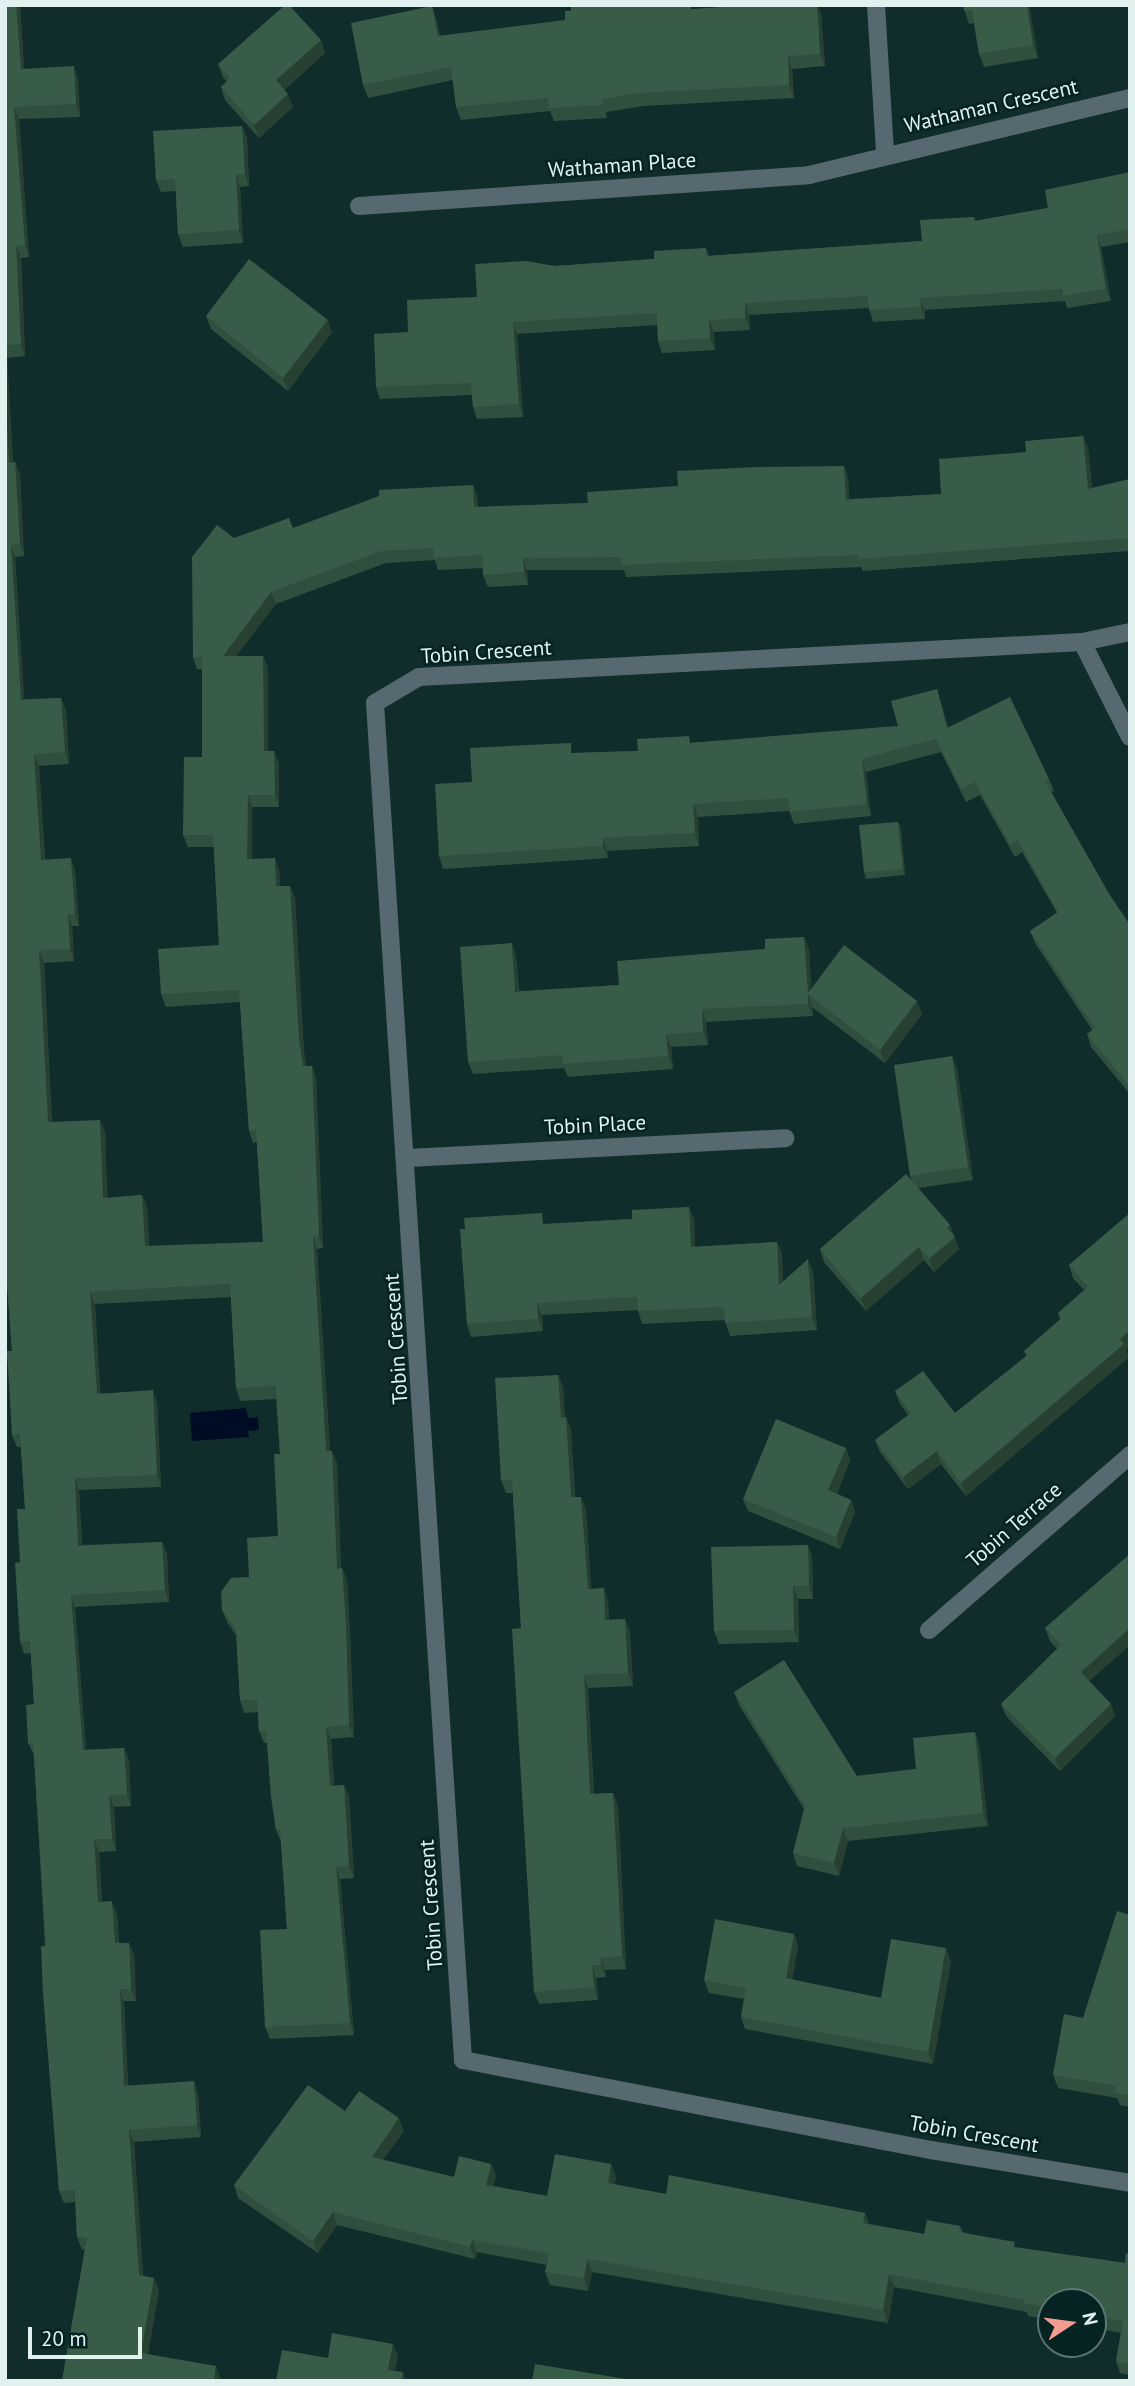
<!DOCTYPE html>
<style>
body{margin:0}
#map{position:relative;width:1135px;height:2386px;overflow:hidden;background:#102d2c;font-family:"PT Sans",sans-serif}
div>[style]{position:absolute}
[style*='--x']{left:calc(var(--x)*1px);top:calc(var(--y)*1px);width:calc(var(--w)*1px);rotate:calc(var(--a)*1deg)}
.water>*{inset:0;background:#000c24}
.minor>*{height:18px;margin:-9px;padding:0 9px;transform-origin:9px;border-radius:9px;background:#576970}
.wall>*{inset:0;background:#304f3e}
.shaded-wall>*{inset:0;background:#274032}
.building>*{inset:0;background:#385c48}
span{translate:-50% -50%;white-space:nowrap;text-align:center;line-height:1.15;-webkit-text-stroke:5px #052322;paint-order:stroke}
.street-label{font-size:21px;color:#e1f1f0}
.frame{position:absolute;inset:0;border:7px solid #e1f1f0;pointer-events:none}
.north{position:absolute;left:1037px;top:2288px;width:70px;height:70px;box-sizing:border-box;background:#052322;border:2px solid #5d7574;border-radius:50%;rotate:77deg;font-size:19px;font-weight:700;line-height:28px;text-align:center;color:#e1f1f0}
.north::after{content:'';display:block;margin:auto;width:24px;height:32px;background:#f59c91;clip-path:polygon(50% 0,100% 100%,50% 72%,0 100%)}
.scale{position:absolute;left:28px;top:2327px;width:114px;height:32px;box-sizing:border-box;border:4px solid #e1f1f0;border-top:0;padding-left:9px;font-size:21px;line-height:24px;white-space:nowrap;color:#e1f1f0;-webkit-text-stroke:5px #052322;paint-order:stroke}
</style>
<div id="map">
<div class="water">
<div style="clip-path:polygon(246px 1408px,248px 1418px,258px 1417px,259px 1430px,248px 1431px,249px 1437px,192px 1441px,190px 1413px)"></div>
</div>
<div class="minor">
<div style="--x:876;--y:5;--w:149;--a:86.5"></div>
<div style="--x:359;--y:206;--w:451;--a:-3.9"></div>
<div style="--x:809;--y:175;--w:330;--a:-13.5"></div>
<div style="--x:1130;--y:632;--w:49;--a:168.2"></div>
<div style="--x:1082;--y:642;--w:664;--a:176.98"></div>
<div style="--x:419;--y:677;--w:51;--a:149.4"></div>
<div style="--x:375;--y:703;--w:1360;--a:86.29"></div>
<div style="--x:463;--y:2060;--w:477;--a:10.9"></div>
<div style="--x:931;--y:2150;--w:202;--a:9.4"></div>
<div style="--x:1082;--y:642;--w:106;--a:63.2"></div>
<div style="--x:408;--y:1158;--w:378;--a:-3"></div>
<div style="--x:929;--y:1630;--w:267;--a:-41"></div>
</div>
<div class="wall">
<div style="clip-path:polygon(5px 5px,20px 5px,24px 69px,78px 78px,80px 117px,19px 119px,29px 257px,21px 258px,25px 356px,7px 358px,13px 463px,15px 462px,20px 475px,24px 556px,15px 557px,24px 699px,61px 698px,66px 710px,69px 764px,39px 766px,45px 859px,75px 870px,79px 926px,72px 926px,74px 961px,44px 963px,52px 1122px,105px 1132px,107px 1198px,142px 1195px,147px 1207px,149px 1246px,263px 1242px,257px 1142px,253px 1143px,249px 1131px,240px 1002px,166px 1007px,161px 994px,219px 945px,214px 847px,188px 847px,183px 835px,202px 757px,202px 669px,197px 669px,193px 657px,234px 538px,293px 528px,473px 485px,477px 497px,478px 507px,588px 503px,678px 486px,844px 466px,848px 478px,849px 499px,941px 494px,1026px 452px,1083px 436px,1088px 448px,1092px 488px,1130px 479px,1130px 551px,863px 571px,861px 567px,626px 577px,624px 570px,527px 570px,528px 585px,488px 587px,483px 575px,483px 568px,438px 570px,435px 560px,386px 563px,276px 604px,236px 656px,263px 656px,268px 668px,268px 751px,274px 751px,279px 764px,279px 807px,252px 807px,252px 859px,279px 870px,280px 886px,290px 886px,295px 898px,304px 1052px,306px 1066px,312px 1066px,316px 1078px,323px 1248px,317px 1249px,330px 1451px,337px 1463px,341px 1568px,342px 1568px,347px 1580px,350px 1634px,354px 1737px,331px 1739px,334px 1786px,344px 1785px,349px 1797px,354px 1878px,340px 1879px,354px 2035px,270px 2039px,265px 2027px,287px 1929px,281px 1842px,276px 1830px,267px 1743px,264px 1743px,259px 1731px,258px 1712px,244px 1713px,240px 1700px,236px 1635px,227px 1622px,222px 1610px,249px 1577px,278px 1536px,280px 1454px,276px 1399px,240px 1401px,236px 1388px,231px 1297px,95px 1304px,100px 1393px,157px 1402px,161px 1487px,79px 1490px,82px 1545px,162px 1542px,167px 1554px,169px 1602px,75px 1607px,86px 1750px,124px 1748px,129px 1760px,131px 1806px,114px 1807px,116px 1851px,99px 1852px,102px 1902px,117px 1914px,119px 1943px,129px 1943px,134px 1955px,136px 2001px,124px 2001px,128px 2085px,198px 2093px,201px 2137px,134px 2142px,143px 2276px,159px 2290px,148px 2354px,221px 2379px,220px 2381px,62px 2381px,85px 2249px,82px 2250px,77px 2237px,75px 2202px,64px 2203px,59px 2191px,34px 1755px,28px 1743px,34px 1704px,31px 1653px,24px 1654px,20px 1641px,20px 1562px,25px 1509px,21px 1447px,17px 1447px,12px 1435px,12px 1351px,5px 1257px)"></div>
<div style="clip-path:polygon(963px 5px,1029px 5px,1038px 58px,984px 67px,979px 54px,974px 23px,969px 24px)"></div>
<div style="clip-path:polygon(432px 6px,436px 19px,440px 36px,694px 9px,821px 14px,825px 66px,792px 69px,794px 98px,644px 106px,606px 112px,607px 118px,554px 121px,550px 111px,461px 120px,456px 107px,453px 80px,368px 98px,363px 85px)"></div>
<div style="clip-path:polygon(321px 40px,325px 53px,284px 90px,293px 107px,259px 138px,225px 100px,221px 87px,227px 82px,223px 77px,218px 64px)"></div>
<div style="clip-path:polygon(242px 126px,247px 138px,249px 186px,240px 187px,243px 243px,183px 247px,178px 234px,176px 191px,161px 192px,156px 180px)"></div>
<div style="clip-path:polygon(1130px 172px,1130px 242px,1101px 247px,1111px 301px,1067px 308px,1065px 301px,925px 310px,925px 319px,873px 322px,869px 308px,749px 315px,750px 330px,714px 332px,715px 350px,662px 353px,658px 341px,657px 325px,517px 334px,523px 417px,477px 419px,473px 407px,472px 395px,380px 399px,376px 387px,408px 332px,477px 297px,555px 266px,654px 259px,706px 248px,709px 256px,922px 241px,974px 217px,976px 221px,1048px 208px)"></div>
<div style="clip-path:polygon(206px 316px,332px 332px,288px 391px,211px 329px)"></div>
<div style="clip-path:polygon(937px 689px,948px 727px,1049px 779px,1054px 791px,1051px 792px,1109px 894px,1130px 925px,1130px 1094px,1091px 1047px,1087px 1034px,1092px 1030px,1035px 943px,1030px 931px,1057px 913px,1022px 852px,1015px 857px,980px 795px,966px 802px,941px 752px,866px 772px,871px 816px,794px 824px,789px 811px,698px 817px,699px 846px,607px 851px,608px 858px,443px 869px,439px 856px,472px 782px,575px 753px,638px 751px,692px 743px,898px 726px)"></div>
<div style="clip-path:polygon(898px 822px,901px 828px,905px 875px,866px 879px,864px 872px)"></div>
<div style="clip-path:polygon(804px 937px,809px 950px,811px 989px,917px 1001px,922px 1014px,885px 1063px,812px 1007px,813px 1016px,706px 1022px,708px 1045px,671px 1047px,673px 1069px,568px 1077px,564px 1068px,473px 1074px,468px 1062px,516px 956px,519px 991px,619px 985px,765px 949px)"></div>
<div style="clip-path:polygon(952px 1056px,957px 1069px,973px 1180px,918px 1188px,950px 1225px,959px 1249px,934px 1272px,924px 1260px,866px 1311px,824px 1262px,820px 1249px,912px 1181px,910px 1176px)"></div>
<div style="clip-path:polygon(689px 1207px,694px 1220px,695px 1247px,777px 1242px,782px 1254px,783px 1281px,813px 1272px,817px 1330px,730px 1336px,725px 1320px,642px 1324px,638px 1310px,542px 1315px,543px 1331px,471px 1337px,467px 1324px,465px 1229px,632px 1219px)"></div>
<div style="clip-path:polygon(1130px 1213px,1130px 1347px,1126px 1349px,1129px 1357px,966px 1496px,941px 1464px,908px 1489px,880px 1452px,875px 1440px,908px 1415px,900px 1404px,895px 1391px,955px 1413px,1026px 1356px,1024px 1351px,1060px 1319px,1058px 1313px,1084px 1290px,1073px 1278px,1069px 1265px)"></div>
<div style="clip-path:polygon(558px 1375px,563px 1387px,565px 1418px,566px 1417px,571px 1430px,575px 1497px,586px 1509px,591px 1589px,608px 1601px,609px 1620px,625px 1619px,630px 1632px,633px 1686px,588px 1688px,594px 1794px,613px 1793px,618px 1806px,626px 1969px,605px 1970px,606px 1977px,596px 1978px,598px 2000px,539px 2004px,534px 1992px,521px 1628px,513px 1493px,506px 1493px,501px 1480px)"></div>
<div style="clip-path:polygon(846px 1448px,850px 1460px,837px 1494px,851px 1500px,855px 1512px,840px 1549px,748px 1511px,743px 1499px)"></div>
<div style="clip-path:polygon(808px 1545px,812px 1557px,813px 1599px,798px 1599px,799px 1642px,719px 1644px,714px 1631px)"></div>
<div style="clip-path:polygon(1130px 1554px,1130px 1645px,1089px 1681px,1115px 1716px,1060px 1771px,1006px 1716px,1001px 1704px,1057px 1649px,1050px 1641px,1045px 1628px)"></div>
<div style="clip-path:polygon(734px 1692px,857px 1776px,916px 1769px,975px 1732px,979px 1744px,988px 1826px,848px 1841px,839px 1876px,797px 1866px,793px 1853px,804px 1809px,739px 1705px)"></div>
<div style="clip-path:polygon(1130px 1915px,1130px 2107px,1120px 2105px,1117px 2098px,1058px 2088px,1053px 2075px,1083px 2018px)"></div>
<div style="clip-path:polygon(794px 1934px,798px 1946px,792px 1980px,881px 1998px,951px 1961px,933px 2064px,745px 2029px,741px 2017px,744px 1999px,709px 1993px,704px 1980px)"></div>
<div style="clip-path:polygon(345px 2111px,404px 2131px,383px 2160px,454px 2177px,491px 2164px,496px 2176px,493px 2186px,547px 2196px,611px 2164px,616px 2177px,614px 2185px,666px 2194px,865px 2213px,869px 2225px,924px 2234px,960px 2226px,963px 2232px,1018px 2248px,1125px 2263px,1130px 2254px,1130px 2375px,1120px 2373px,1116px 2361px,1121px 2333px,1093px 2328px,1093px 2302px,1051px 2302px,1051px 2320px,1028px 2316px,1027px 2312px,894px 2287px,888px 2323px,592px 2272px,588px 2291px,550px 2285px,545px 2272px,547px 2265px,477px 2252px,475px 2259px,337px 2225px,318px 2253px,238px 2198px,234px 2185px)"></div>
</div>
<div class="shaded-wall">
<div style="clip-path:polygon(16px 5px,20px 5px,25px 81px,21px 69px)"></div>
<div style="clip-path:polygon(817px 5px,818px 5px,821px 14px,825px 66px,820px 54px)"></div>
<div style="clip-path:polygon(1027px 5px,1029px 5px,1038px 58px,1033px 45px)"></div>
<div style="clip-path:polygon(432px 6px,436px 19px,442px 49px,438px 36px)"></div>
<div style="clip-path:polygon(321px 40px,325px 53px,281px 93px,276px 80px)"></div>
<div style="clip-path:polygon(788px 56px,792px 69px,794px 98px,789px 85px)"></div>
<div style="clip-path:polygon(74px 66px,78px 78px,80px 117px,76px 104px)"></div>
<div style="clip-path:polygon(288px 94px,293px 107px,259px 138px,254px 125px)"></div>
<div style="clip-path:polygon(14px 107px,19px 119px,29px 257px,25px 245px)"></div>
<div style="clip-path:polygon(242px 126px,247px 138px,249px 186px,245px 174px)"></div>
<div style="clip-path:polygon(236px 174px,240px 187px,243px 243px,239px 230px)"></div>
<div style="clip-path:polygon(1097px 235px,1101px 247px,1111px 301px,1106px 289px)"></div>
<div style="clip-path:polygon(16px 246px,21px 258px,25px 356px,21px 344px)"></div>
<div style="clip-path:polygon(920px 298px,925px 310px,925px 319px,921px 307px)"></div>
<div style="clip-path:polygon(745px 303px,749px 315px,750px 330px,745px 318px)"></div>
<div style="clip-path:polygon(328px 320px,332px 332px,288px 391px,283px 378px)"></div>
<div style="clip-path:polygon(709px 320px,714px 332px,715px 350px,710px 338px)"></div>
<div style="clip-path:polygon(513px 322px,517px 334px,523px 417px,519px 404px)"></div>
<div style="clip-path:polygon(5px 352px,7px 358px,14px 475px,9px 463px,5px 390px)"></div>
<div style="clip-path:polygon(1083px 436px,1088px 448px,1093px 501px,1088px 489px)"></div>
<div style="clip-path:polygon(15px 462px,20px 475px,24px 556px,20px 544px)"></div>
<div style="clip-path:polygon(844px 466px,848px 478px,850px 512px,846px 500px)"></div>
<div style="clip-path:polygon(473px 485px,477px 497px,479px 520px,474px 507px)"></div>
<div style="clip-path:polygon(11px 545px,15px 557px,25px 712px,21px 700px)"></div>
<div style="clip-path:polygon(523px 558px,527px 570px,528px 585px,524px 572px)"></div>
<div style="clip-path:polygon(271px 592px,276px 604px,227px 668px,223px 656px)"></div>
<div style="clip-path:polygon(263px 656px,268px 668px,268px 764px,264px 751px)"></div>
<div style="clip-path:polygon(937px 689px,941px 702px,951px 740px,947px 728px)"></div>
<div style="clip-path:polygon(61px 698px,66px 710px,69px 764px,65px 752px)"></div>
<div style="clip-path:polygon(274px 751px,279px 764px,279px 807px,275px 795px)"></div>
<div style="clip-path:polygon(34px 754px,39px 766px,45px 872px,41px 860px)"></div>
<div style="clip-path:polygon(862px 759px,866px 772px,871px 816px,867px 804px)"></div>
<div style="clip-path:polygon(248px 795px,252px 807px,252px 871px,247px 859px)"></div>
<div style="clip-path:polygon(693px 804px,698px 817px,699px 846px,695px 833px)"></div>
<div style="clip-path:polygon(898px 822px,901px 828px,905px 875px,903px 869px)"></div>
<div style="clip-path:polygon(603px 838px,607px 851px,608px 858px,603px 846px)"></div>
<div style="clip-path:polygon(71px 858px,75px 870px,79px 926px,75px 914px)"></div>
<div style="clip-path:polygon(275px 858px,279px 870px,281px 899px,276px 886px)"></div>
<div style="clip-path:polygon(290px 886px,295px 898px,304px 1052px,308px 1078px,303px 1066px,299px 1040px)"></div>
<div style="clip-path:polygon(68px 914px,72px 926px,74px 961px,70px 949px)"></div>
<div style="clip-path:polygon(804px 937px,809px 950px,812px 997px,808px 993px)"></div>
<div style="clip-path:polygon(512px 943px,516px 956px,519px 1004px,515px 992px)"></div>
<div style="clip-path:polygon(39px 950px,44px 963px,52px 1135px,48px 1122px)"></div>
<div style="clip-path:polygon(808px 994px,812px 1007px,813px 1016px,808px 1004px)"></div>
<div style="clip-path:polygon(917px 1001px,922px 1014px,885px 1063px,880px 1050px)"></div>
<div style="clip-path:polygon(702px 1009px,706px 1022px,708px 1045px,703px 1032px)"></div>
<div style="clip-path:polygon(666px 1034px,671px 1047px,673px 1069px,668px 1056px)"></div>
<div style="clip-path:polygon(952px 1056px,957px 1069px,973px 1180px,968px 1167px)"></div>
<div style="clip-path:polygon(312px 1066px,316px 1078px,323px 1248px,319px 1236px)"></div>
<div style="clip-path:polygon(100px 1120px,105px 1132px,108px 1210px,103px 1198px)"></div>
<div style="clip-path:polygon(142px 1195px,147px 1207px,150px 1258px,145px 1246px)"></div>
<div style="clip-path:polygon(689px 1207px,694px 1220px,696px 1260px,691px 1247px)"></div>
<div style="clip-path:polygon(950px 1225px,959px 1249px,934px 1272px,929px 1259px,947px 1228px)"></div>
<div style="clip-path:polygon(313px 1237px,317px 1249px,331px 1463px,326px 1451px)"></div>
<div style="clip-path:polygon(777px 1242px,782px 1254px,784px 1298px,779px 1285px)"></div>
<div style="clip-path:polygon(919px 1247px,924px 1260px,866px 1311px,861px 1298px)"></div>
<div style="clip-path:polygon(808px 1259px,813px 1272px,817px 1330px,812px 1317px)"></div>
<div style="clip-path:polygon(90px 1292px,95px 1304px,101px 1406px,97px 1394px)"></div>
<div style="clip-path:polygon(537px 1303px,542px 1315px,543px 1331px,538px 1319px)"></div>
<div style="clip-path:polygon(1130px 1330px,1130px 1347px,1126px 1349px,1129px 1357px,966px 1496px,961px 1483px)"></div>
<div style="clip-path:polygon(558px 1375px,563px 1387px,565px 1431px,561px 1418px)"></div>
<div style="clip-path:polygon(153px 1390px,157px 1402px,161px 1487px,157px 1475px)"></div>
<div style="clip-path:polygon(566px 1417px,571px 1430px,575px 1510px,571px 1497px)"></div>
<div style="clip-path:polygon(846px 1448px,850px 1460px,833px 1503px,828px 1490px)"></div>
<div style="clip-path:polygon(332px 1451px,337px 1463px,341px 1581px,337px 1569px)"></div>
<div style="clip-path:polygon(937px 1451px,941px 1464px,908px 1489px,903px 1477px)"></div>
<div style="clip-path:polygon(75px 1478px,79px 1490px,82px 1558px,78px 1546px)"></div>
<div style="clip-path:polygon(581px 1497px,586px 1509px,592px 1602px,588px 1589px)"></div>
<div style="clip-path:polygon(851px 1500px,855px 1512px,840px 1549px,836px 1537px)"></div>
<div style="clip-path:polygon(162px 1542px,167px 1554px,169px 1602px,165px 1590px)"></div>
<div style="clip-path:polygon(808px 1545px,812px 1557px,813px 1599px,809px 1586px)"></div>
<div style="clip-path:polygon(342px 1568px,347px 1580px,350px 1634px,354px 1737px,349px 1725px)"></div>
<div style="clip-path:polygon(793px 1586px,798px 1599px,799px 1642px,794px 1630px)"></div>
<div style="clip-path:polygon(604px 1588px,608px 1601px,610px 1633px,605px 1620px)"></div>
<div style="clip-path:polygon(71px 1595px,75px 1607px,87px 1762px,83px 1750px)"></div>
<div style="clip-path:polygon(625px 1619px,630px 1632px,633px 1686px,628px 1673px)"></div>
<div style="clip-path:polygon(1130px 1628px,1130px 1645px,1085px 1685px,1081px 1672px)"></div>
<div style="clip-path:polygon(584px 1675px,588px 1688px,594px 1807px,590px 1794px)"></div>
<div style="clip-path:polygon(1111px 1704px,1115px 1716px,1060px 1771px,1055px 1758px)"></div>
<div style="clip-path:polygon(326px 1727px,331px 1739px,335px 1798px,330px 1786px)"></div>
<div style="clip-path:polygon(975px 1732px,979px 1744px,988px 1826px,983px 1813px)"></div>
<div style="clip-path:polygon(124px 1748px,129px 1760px,131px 1806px,127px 1794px)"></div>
<div style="clip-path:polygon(344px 1785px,349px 1797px,354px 1878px,349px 1866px)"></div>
<div style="clip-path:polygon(613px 1793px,618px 1806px,626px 1969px,622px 1956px)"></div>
<div style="clip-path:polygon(109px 1795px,114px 1807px,116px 1851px,112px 1839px)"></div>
<div style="clip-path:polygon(843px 1828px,848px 1841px,839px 1876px,834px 1863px)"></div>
<div style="clip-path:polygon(94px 1839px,99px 1852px,103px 1914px,98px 1902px)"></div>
<div style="clip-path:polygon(336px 1867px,340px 1879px,354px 2035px,350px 2023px)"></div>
<div style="clip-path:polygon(112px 1901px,117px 1914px,119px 1956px,115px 1943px)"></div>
<div style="clip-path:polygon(794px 1934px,798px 1946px,790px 1991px,786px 1978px)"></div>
<div style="clip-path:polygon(129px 1943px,134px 1955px,136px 2001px,131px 1989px)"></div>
<div style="clip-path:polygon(946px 1948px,951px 1961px,933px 2064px,928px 2052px)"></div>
<div style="clip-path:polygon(600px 1958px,605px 1970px,606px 1977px,601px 1965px)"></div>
<div style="clip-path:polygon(592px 1965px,596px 1978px,598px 2000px,594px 1987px)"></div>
<div style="clip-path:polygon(120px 1989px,124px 2001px,128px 2098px,124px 2086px)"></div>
<div style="clip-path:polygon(194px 2081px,198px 2093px,201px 2137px,197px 2125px)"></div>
<div style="clip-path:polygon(399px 2118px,404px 2131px,376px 2169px,372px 2157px)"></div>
<div style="clip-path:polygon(129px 2130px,134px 2142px,144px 2287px,139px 2275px)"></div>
<div style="clip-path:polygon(491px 2164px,496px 2176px,490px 2198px,486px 2185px)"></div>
<div style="clip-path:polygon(611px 2164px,616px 2177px,612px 2196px,608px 2183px)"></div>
<div style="clip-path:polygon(333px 2212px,337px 2225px,318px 2253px,313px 2241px)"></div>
<div style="clip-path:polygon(865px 2213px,869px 2225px,863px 2223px)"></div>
<div style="clip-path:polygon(472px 2240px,477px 2252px,475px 2259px,470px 2247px)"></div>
<div style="clip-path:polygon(587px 2259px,592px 2272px,588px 2291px,584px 2278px)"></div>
<div style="clip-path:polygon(889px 2274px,894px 2287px,888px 2323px,883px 2310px)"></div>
<div style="clip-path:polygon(154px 2278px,159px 2290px,146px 2365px,141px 2353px)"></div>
<div style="clip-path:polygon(393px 2344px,398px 2356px,393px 2381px,388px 2370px)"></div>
<div style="clip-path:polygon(216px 2366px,221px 2379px,220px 2381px,214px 2381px)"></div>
<div style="clip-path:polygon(403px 2372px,406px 2381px,401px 2381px)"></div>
</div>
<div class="building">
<div style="clip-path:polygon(5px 5px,16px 5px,21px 69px,74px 66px,76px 104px,14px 107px,25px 245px,16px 246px,21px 344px,5px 345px)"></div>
<div style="clip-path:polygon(285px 5px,289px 5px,321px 40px,276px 80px,288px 94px,254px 125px,221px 87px,230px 78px,218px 64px)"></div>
<div style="clip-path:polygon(571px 5px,691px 5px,691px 9px,752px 5px,817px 5px,820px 54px,788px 56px,789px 85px,639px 93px,602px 99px,602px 105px,549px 108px,548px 98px,456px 107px,451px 67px,363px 85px,351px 23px,432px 6px,438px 36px,565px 20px,565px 11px,571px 11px)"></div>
<div style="clip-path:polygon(963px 5px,1027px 5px,1033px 45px,979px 54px,972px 10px,964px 11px)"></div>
<div style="clip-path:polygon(242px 126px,245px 174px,236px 174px,239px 230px,178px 234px,175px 179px,156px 180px,153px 131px)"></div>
<div style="clip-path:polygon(1130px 172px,1130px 229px,1097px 235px,1106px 289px,1063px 296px,1062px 289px,920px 298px,921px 307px,869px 310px,868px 296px,745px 303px,745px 318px,709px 320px,710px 338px,658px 341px,657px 313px,513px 322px,519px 404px,473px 407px,471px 383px,376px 387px,374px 334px,408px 332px,407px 300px,477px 297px,475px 264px,526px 261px,555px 266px,654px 259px,654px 251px,706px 248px,706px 256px,922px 241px,920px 220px,974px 217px,974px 221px,1048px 208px,1045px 190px)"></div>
<div style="clip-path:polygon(249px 259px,328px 320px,283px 378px,206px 316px)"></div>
<div style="clip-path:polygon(5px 390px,9px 463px,15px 462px,20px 544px,11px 545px,21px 700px,61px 698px,65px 752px,34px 754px,41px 860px,71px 858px,75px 914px,68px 914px,70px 949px,39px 950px,48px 1122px,100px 1120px,103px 1198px,142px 1195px,145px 1246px,263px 1242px,256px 1130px,249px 1131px,239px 990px,161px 994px,158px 949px,219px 945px,213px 835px,183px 835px,184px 757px,202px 757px,202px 657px,193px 657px,192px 557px,217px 525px,234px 538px,289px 518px,293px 528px,379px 496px,379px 490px,473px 485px,474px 507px,588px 503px,587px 492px,678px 486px,677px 471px,756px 467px,844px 466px,846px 500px,941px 494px,939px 459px,1026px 452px,1025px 441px,1083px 436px,1088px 489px,1130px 479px,1130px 538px,1128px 538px,858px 559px,858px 555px,622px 565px,621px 557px,523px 558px,524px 572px,483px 575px,482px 555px,434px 558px,433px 548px,381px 551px,271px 592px,223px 656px,263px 656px,264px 751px,274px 751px,275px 795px,248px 795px,247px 859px,275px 858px,276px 886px,290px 886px,299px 1040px,303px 1066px,312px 1066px,319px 1236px,313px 1237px,326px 1451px,332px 1451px,337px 1569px,342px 1568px,346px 1622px,349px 1725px,326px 1727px,330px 1786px,344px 1785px,349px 1866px,336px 1867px,350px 2023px,265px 2027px,260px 1930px,287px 1929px,280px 1829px,276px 1830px,271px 1797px,266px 1730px,259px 1731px,257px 1700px,240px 1700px,236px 1629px,222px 1610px,221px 1592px,231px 1578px,249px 1577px,247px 1538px,278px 1536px,274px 1454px,280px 1454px,276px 1386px,236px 1388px,230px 1284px,90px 1292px,97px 1394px,153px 1390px,157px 1475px,75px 1478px,78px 1546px,162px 1542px,165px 1590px,71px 1595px,83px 1750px,124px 1748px,127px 1794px,109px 1795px,112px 1839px,94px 1839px,98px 1902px,112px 1901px,115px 1943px,129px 1943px,131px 1989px,120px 1989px,124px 2086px,194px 2081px,197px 2125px,129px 2130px,139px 2275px,154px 2278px,141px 2353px,216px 2366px,214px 2381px,62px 2381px,87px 2237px,77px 2237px,75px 2190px,59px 2191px,43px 1994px,41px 1946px,46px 1946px,33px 1743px,28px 1743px,26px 1705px,34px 1704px,30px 1641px,20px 1641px,15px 1563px,20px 1562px,17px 1509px,25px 1509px,20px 1434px,12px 1435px,7px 1351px,12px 1351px,5px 1257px)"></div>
<div style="clip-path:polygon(937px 689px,947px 728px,1010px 697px,1049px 779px,1045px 781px,1109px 894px,1130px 925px,1130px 1087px,1087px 1034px,1095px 1028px,1030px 931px,1058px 912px,1018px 840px,1010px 844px,975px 782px,961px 789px,936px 739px,862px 759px,867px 804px,790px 812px,788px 798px,693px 804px,695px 833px,603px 838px,603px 846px,439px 856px,435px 784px,472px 782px,470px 748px,571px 743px,571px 753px,638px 751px,637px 739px,689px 736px,690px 743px,898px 726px,891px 701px)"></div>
<div style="clip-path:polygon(898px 822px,903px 869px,864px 872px,859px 825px)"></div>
<div style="clip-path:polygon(804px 937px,808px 993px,844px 945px,917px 1001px,880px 1050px,808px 994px,808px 1004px,702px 1009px,703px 1032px,666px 1034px,668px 1056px,563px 1064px,563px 1055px,468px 1062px,460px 947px,512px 943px,515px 992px,619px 985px,617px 961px,765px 949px,765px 939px)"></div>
<div style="clip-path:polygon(952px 1056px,968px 1167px,910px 1176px,894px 1065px)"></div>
<div style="clip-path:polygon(906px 1174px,950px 1225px,947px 1228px,955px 1237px,929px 1259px,919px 1247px,861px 1298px,820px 1249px)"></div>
<div style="clip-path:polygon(689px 1207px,691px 1247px,777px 1242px,779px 1285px,808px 1259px,812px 1317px,725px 1323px,724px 1307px,638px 1311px,637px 1297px,537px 1303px,538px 1319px,467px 1324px,460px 1229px,465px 1229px,464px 1218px,542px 1213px,543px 1224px,632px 1219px,632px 1210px)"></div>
<div style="clip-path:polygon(1130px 1213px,1130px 1286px,1129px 1287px,1130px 1288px,1130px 1330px,1120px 1339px,1124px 1344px,961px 1483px,937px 1451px,903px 1477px,875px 1440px,911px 1413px,895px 1391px,923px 1371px,955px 1413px,1028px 1355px,1024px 1351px,1062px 1318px,1058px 1313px,1088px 1287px,1069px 1265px)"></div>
<div style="clip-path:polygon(558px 1375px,561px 1418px,566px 1417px,571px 1497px,581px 1497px,588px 1589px,604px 1588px,605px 1620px,625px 1619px,628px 1673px,584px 1675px,590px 1794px,613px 1793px,622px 1956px,600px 1958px,601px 1965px,592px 1965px,594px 1987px,534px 1992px,512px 1629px,521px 1628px,512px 1480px,501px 1480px,495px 1378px)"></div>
<div style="clip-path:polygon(776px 1419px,846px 1448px,828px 1490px,851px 1500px,836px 1537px,743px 1499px)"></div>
<div style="clip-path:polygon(808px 1545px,809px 1586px,793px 1586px,794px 1630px,714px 1631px,711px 1547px)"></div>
<div style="clip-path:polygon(1130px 1554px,1130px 1628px,1081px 1672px,1111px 1704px,1055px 1758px,1001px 1704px,1061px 1645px,1045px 1628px)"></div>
<div style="clip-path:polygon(784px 1660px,857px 1776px,916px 1769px,913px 1738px,975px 1732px,983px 1813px,843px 1828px,834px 1863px,793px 1853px,805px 1805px,734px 1692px)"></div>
<div style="clip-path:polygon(1117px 1911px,1130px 1915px,1130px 2095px,1115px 2093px,1116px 2086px,1053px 2075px,1064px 2014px,1083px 2018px)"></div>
<div style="clip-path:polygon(715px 1919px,794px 1934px,786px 1978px,881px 1998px,891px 1939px,946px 1948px,928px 2052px,741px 2017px,746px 1988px,704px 1980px)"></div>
<div style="clip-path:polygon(308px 2085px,345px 2111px,359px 2091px,399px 2118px,372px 2157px,454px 2177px,459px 2156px,491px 2164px,486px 2185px,547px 2196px,555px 2154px,611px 2164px,608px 2183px,666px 2194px,669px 2175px,865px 2213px,863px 2223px,924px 2234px,927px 2220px,960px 2226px,959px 2232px,1015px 2242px,1014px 2247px,1125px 2263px,1126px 2253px,1130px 2254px,1130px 2364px,1116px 2361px,1123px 2321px,1093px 2316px,1093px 2302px,1051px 2302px,1051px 2308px,1024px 2303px,1024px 2300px,889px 2274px,883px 2310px,587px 2259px,584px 2278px,545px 2272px,549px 2253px,472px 2240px,470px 2247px,333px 2212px,313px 2241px,234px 2185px)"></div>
<div style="clip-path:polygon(332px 2333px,393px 2344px,388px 2370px,403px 2372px,401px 2381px,276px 2381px,282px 2350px,328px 2358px)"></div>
<div style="clip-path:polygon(535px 2364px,638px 2381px,532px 2381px)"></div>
</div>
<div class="street-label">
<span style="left:991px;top:106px;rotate:-13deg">Wathaman Crescent</span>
<span style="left:622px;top:165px;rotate:-4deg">Wathaman Place</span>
<span style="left:486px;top:652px;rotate:-4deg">Tobin Crescent</span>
<span style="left:595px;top:1125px;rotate:-3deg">Tobin Place</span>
<span style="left:396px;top:1339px;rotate:-94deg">Tobin Crescent</span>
<span style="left:1014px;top:1525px;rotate:-41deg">Tobin Terrace</span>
<span style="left:431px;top:1905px;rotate:-94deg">Tobin Crescent</span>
<span style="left:974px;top:2134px;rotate:10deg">Tobin Crescent</span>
</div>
<div class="frame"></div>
<div class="north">N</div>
<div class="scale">20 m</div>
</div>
